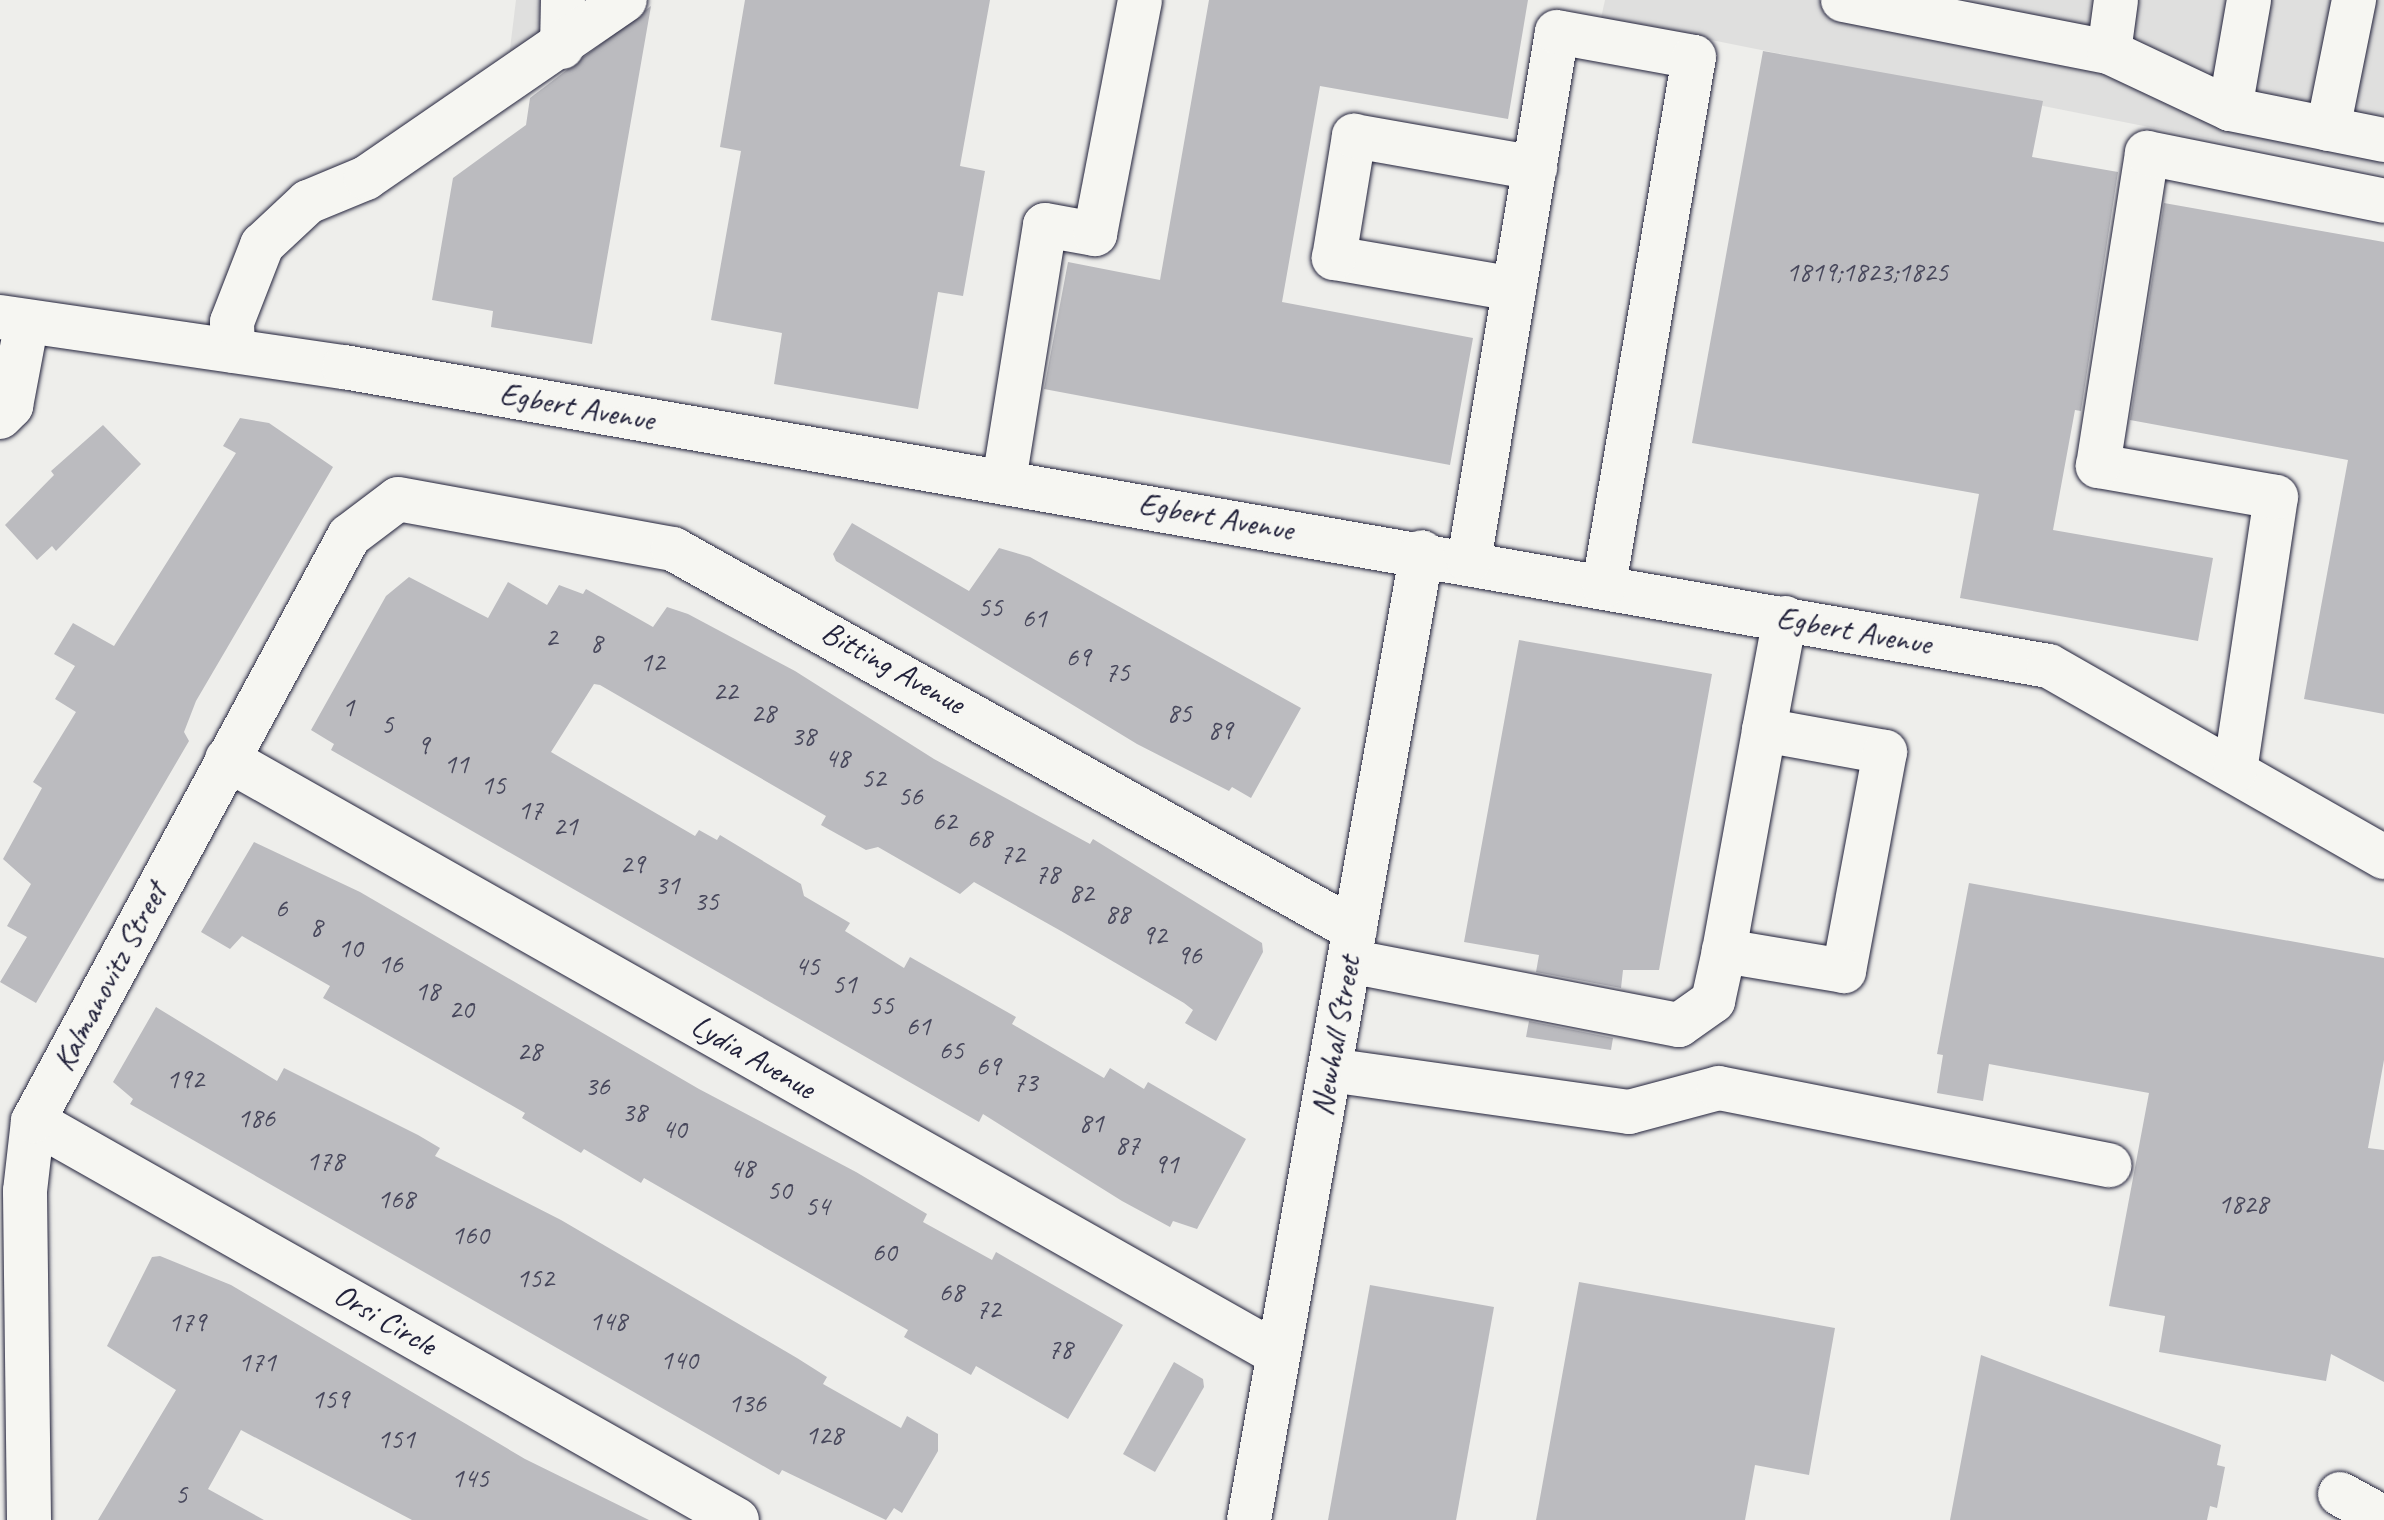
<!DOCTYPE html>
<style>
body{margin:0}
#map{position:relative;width:2384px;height:1520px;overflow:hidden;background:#eeeeeb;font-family:Caveat,sans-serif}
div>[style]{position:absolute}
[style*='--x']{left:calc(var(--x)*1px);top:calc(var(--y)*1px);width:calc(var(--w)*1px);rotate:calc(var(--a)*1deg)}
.built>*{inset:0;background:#dfdfde}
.building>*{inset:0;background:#bbbbbf}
.roads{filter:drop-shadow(0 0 2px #22223b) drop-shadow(0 0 2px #22223b)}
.minor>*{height:44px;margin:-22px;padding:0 22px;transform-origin:22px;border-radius:22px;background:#f6f6f2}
span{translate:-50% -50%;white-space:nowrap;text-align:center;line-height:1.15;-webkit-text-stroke:7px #f6f6f2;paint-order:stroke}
.number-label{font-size:28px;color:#48485c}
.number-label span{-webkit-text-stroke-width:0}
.street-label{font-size:32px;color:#22223b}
</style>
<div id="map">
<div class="built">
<div style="clip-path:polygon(516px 0,585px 0,509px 57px)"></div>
<div style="clip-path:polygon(1605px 0,2384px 0,2384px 174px,1601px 18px)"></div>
</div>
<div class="building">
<div style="clip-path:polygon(745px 0,990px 0,960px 166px,985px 171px,963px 296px,938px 292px,918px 409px,774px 384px,782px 333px,711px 320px,741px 151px,720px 147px)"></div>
<div style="clip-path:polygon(1209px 0,1528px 0,1508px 119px,1320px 86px,1282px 302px,1473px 338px,1450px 465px,1044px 389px,1068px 262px,1160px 280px)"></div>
<div style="clip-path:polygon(651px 6px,592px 344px,491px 327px,493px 311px,432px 300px,453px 178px,526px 125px,530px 98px)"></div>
<div style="clip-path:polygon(1763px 51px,2043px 101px,2032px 157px,2118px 172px,2081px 411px,2075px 410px,2053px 530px,2213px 558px,2198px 641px,1960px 598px,1979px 494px,1692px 443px)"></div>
<div style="clip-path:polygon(2164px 203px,2384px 242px,2384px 714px,2304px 699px,2348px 460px,2130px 420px)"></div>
<div style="clip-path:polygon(240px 418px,269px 423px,333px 467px,196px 701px,184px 732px,189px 741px,36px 1003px,0 982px,27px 937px,7px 926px,31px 884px,3px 859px,42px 788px,33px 782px,76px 712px,55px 699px,75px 666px,54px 654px,73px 623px,114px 646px,236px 453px,223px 446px)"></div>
<div style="clip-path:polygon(103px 425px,141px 464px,56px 551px,52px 546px,37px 560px,5px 525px,54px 475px,51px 471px)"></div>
<div style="clip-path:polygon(852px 523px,969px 591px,999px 548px,1030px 557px,1301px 708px,1251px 798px,1232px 787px,1229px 791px,1137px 744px,836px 561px,833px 554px)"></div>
<div style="clip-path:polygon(409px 577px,488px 618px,508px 582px,547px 605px,559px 585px,583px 594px,586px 589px,653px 627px,667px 607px,688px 614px,795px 671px,934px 759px,1090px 844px,1093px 839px,1262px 943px,1263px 952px,1216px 1041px,1185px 1023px,1193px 1010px,1184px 1003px,1061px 931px,974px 882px,960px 894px,878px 847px,866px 850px,821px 825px,826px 816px,600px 685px,594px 684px,551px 752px,695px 836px,699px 830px,717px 840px,720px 835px,801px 884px,804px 896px,850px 923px,845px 931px,904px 968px,910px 957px,1016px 1017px,1012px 1024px,1104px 1078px,1110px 1068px,1144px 1089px,1148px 1082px,1246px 1139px,1197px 1229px,1173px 1221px,1170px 1227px,1122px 1201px,983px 1114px,979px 1122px,331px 750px,334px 744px,311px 730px,386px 596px)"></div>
<div style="clip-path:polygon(1519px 640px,1712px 674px,1659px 970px,1623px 970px,1621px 988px,1536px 972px,1539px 955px,1464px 942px)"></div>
<div style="clip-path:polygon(254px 842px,360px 892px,699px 1089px,856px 1172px,927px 1214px,923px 1222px,992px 1260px,996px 1252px,1123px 1325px,1068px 1419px,976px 1366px,971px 1375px,904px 1337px,908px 1330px,644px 1178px,641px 1183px,584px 1149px,581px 1153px,522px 1118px,525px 1113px,323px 998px,330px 986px,242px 936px,230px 949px,201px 932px)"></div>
<div style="clip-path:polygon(1969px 883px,2384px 958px,2384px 1060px,2368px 1148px,2384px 1150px,2384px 1382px,2331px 1354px,2326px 1381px,2159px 1352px,2165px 1316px,2109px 1306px,2149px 1093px,1989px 1064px,1983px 1101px,1937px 1093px,1943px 1055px,1937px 1054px)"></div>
<div style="clip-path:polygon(156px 1007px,277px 1081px,284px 1068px,418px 1135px,440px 1148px,435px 1156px,561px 1220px,797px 1358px,827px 1377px,823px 1384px,901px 1428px,907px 1416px,938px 1434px,938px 1451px,902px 1513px,894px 1508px,886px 1520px,782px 1470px,779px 1475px,130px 1104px,133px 1099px,113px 1082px)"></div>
<div style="clip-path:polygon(1529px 1021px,1613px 1038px,1611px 1050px,1526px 1037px)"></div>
<div style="clip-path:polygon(160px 1256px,231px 1285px,525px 1459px,649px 1520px,412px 1520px,241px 1430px,208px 1489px,264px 1520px,98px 1520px,176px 1390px,107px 1346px,152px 1257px)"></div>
<div style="clip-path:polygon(1579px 1282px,1835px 1328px,1809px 1475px,1755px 1465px,1745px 1520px,1536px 1520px)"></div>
<div style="clip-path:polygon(1370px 1285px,1494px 1307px,1456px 1520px,1328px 1520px)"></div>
<div style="clip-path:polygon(1981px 1355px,2221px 1445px,2217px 1465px,2225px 1467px,2217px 1508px,2210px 1506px,2207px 1520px,1950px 1520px)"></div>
<div style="clip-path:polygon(1174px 1362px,1203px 1379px,1204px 1387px,1155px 1472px,1123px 1454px)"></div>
</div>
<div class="roads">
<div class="minor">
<div style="--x:1843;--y:0;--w:271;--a:11.1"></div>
<div style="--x:2109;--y:52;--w:134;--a:25.2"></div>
<div style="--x:2230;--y:109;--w:157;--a:11.4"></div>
<div style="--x:562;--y:47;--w:47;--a:-88.8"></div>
<div style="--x:2109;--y:52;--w:52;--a:-82.3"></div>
<div style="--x:2230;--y:109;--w:111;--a:-80.1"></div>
<div style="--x:2328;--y:129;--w:132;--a:-78.6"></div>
<div style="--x:1514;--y:289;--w:183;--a:-170.2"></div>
<div style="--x:1334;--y:258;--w:124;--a:-80.7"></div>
<div style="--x:1354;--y:136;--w:184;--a:10"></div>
<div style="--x:0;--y:317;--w:348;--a:8.3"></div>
<div style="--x:344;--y:367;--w:1731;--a:9.95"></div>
<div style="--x:2049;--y:666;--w:386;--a:29.7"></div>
<div style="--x:233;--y:351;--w:29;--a:-92"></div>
<div style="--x:232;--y:322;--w:83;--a:-68.7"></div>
<div style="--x:262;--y:245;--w:63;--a:-43.1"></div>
<div style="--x:308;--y:202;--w:63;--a:-22.5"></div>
<div style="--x:366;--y:178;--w:314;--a:-34.5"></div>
<div style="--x:0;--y:417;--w:16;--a:-45"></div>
<div style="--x:11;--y:406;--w:86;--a:-79.3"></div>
<div style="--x:1004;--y:481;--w:259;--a:-80.9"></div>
<div style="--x:1045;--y:225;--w:51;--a:10.2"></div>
<div style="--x:1095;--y:234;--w:238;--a:-79.1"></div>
<div style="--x:1469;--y:561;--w:536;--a:-80.56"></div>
<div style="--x:1557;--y:32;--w:139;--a:10.3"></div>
<div style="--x:1694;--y:57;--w:536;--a:99.67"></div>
<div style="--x:1764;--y:730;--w:123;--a:10.3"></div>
<div style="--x:1885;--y:752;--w:223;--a:100.6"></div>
<div style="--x:1844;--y:971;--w:122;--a:-170.5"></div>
<div style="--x:1724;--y:951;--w:225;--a:-79.7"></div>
<div style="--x:1764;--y:730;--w:114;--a:-79.4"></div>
<div style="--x:227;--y:759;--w:1208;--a:29.52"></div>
<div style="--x:2235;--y:771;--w:277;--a:-81.5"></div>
<div style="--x:2276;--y:497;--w:181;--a:-170.1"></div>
<div style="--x:2098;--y:466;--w:317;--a:-81.1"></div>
<div style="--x:2147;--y:153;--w:242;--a:11.4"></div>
<div style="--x:1349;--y:961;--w:336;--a:11"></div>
<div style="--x:1679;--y:1025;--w:42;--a:-35.2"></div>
<div style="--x:1713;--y:1001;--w:51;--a:-77.6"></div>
<div style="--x:1330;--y:1070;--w:302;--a:8"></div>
<div style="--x:1629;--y:1112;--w:93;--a:-14.9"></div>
<div style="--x:1719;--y:1088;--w:398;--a:11.2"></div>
<div style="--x:33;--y:1121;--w:809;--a:29.54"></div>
<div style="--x:2340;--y:1494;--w:50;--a:28.6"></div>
<div style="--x:29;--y:1520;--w:329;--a:-90.7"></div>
<div style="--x:25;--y:1191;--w:70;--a:-83.5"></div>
<div style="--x:33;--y:1121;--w:665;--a:-61.62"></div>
<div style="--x:349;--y:536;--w:61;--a:-37.1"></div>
<div style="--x:398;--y:499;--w:280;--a:10.3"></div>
<div style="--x:673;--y:549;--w:781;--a:29.19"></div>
<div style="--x:1249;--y:1520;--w:983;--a:-79.87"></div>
</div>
</div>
<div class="number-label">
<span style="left:1867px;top:272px">1819;1823;1825</span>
<span style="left:990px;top:607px">55</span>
<span style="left:1034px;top:618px">61</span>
<span style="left:551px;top:637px">2</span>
<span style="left:596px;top:643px">8</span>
<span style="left:1078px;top:657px">69</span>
<span style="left:652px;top:662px">12</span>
<span style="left:1117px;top:672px">75</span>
<span style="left:725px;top:691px">22</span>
<span style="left:348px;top:707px">1</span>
<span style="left:763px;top:713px">28</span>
<span style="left:1179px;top:713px">85</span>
<span style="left:387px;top:724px">5</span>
<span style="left:1220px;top:730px">89</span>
<span style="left:803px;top:736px">38</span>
<span style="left:423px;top:745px">9</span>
<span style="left:837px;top:758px">48</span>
<span style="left:456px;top:764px">11</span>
<span style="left:873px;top:778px">52</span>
<span style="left:493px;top:785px">15</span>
<span style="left:910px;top:796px">56</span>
<span style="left:530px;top:810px">17</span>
<span style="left:944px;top:821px">62</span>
<span style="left:565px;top:826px">21</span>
<span style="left:979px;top:838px">68</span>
<span style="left:1012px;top:854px">72</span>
<span style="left:632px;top:864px">29</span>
<span style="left:1047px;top:874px">78</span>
<span style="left:667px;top:885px">31</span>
<span style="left:1081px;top:893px">82</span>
<span style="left:706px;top:901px">35</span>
<span style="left:281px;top:908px">6</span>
<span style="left:1117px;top:914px">88</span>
<span style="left:316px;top:927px">8</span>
<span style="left:1154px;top:935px">92</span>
<span style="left:350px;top:948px">10</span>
<span style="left:1189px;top:955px">96</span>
<span style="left:390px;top:964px">16</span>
<span style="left:807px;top:966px">45</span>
<span style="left:844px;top:984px">51</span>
<span style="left:427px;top:991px">18</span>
<span style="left:881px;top:1005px">55</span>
<span style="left:461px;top:1009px">20</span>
<span style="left:918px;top:1026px">61</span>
<span style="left:951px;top:1050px">65</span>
<span style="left:529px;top:1051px">28</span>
<span style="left:988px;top:1066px">69</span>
<span style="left:185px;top:1079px">192</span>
<span style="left:1025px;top:1082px">73</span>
<span style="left:597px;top:1086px">36</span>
<span style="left:634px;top:1112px">38</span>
<span style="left:256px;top:1118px">186</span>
<span style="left:1091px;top:1123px">81</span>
<span style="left:674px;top:1129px">40</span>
<span style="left:1127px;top:1145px">87</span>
<span style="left:325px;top:1161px">178</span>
<span style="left:1166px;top:1164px">91</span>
<span style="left:742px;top:1168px">48</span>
<span style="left:779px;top:1190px">50</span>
<span style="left:396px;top:1199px">168</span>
<span style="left:2243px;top:1204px">1828</span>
<span style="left:817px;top:1206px">54</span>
<span style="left:470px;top:1235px">160</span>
<span style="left:884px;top:1252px">60</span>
<span style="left:535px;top:1278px">152</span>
<span style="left:951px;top:1292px">68</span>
<span style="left:988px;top:1309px">72</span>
<span style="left:608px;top:1321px">148</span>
<span style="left:187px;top:1322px">179</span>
<span style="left:1060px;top:1349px">78</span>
<span style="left:679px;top:1360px">140</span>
<span style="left:257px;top:1362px">171</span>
<span style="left:330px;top:1399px">159</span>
<span style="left:747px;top:1403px">136</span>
<span style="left:824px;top:1435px">128</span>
<span style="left:396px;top:1439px">151</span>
<span style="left:470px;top:1478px">145</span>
<span style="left:181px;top:1494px">5</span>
</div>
<div class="street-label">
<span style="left:577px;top:407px;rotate:10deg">Egbert Avenue</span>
<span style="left:1216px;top:517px;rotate:10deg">Egbert Avenue</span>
<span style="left:1854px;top:631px;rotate:10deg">Egbert Avenue</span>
<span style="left:893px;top:668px;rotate:29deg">Bitting Avenue</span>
<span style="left:110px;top:977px;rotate:-62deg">Kalmanovitz Street</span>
<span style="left:1336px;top:1036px;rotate:-80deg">Newhall Street</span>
<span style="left:753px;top:1057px;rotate:30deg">Lydia Avenue</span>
<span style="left:385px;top:1320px;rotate:30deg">Orsi Circle</span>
</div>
</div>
